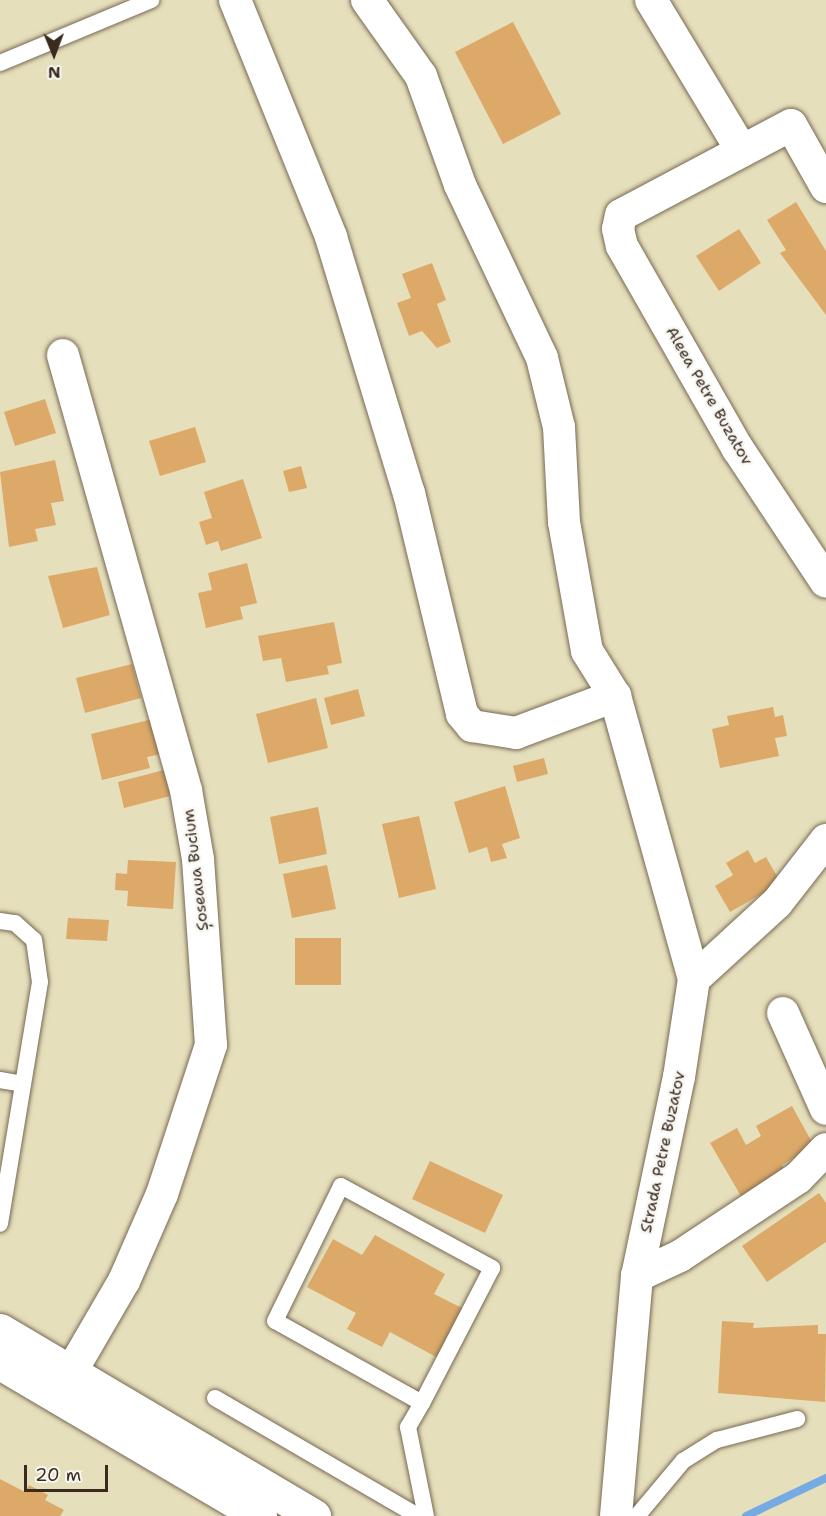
<!DOCTYPE html>
<meta charset="utf-8">
<style>
body{margin:0}
#map{position:relative;width:826px;height:1516px;overflow:hidden;background:#e6dfbb;font-family:"Shantell Sans",sans-serif}
div>[style]{position:absolute}
[style*='--x']{left:calc(var(--x)*1px);top:calc(var(--y)*1px);width:calc(var(--w)*1px);rotate:calc(var(--a)*1deg)}
.stream>*{height:8px;margin:-4px;padding:0 4px;transform-origin:4px;border-radius:4px;background:#75aae2}
.building>*{inset:0;background:#dca968}
.roads{filter:drop-shadow(0 0 2px #776955) drop-shadow(0 0 2px #776955)}
.service>*{height:16px;margin:-8px;padding:0 8px;transform-origin:8px;border-radius:8px;background:#fff}
.minor>*{height:32px;margin:-16px;padding:0 16px;transform-origin:16px;border-radius:16px;background:#fff}
.primary>*{height:33px;margin:-16.5px;padding:0 16.5px;transform-origin:16.5px;border-radius:16.5px;background:#fff}
span{translate:-50% -50%;white-space:nowrap;text-align:center;line-height:1.15;-webkit-text-stroke:5px #f6f6f2;paint-order:stroke}
.street-label{font-size:16px;color:#3b2a1e}
.north{position:absolute;left:24px;top:24px;width:60px;height:60px;-webkit-text-stroke:4px #f6f6f2;paint-order:stroke;rotate:179deg;font-size:16px;font-weight:700;line-height:24px;text-align:center;color:#3b2a1e}
.north::after{content:'';display:block;margin:auto;width:21px;height:27px;background:#3b2a1e;clip-path:polygon(50% 0,100% 100%,50% 72%,0 100%)}
.scale{position:absolute;left:24px;top:1465px;width:84px;height:27px;box-sizing:border-box;border:3px solid #3b2a1e;border-top:0;padding-left:8px;font-size:18px;line-height:21px;white-space:nowrap;color:#3b2a1e;-webkit-text-stroke:4px #f6f6f2;paint-order:stroke}
</style>
<div id="map">
<div class="stream">
<div style="--x:746;--y:1516;--w:89;--a:-25.4"></div>
</div>
<div class="building">
<div style="clip-path:polygon(513px 22px,561px 114px,503px 144px,455px 52px)"></div>
<div style="clip-path:polygon(796px 202px,826px 251px,826px 315px,780px 253px,786px 250px,767px 220px)"></div>
<div style="clip-path:polygon(739px 229px,761px 263px,719px 291px,696px 256px)"></div>
<div style="clip-path:polygon(432px 263px,446px 300px,437px 304px,451px 342px,437px 348px,422px 331px,409px 336px,397px 303px,411px 298px,402px 274px)"></div>
<div style="clip-path:polygon(45px 399px,56px 433px,15px 446px,4px 412px)"></div>
<div style="clip-path:polygon(195px 427px,206px 462px,160px 476px,149px 441px)"></div>
<div style="clip-path:polygon(55px 460px,64px 501px,51px 503px,56px 525px,35px 529px,38px 541px,9px 547px,0 472px)"></div>
<div style="clip-path:polygon(301px 466px,307px 488px,289px 492px,283px 471px)"></div>
<div style="clip-path:polygon(243px 479px,262px 538px,221px 551px,218px 541px,206px 545px,199px 522px,212px 518px,204px 492px)"></div>
<div style="clip-path:polygon(247px 563px,257px 603px,240px 607px,243px 619px,206px 628px,198px 593px,212px 590px,208px 573px)"></div>
<div style="clip-path:polygon(97px 567px,110px 615px,63px 628px,48px 576px)"></div>
<div style="clip-path:polygon(334px 622px,342px 663px,327px 666px,329px 674px,286px 682px,281px 658px,263px 661px,258px 636px)"></div>
<div style="clip-path:polygon(132px 664px,141px 698px,85px 713px,76px 678px)"></div>
<div style="clip-path:polygon(358px 689px,365px 716px,331px 725px,324px 698px)"></div>
<div style="clip-path:polygon(316px 698px,328px 748px,268px 763px,256px 714px)"></div>
<div style="clip-path:polygon(773px 707px,775px 717px,783px 715px,787px 736px,775px 738px,779px 756px,720px 768px,712px 729px,729px 725px,727px 716px)"></div>
<div style="clip-path:polygon(153px 719px,161px 754px,147px 757px,150px 768px,102px 780px,91px 734px)"></div>
<div style="clip-path:polygon(544px 758px,548px 774px,517px 782px,513px 766px)"></div>
<div style="clip-path:polygon(164px 770px,170px 796px,124px 808px,118px 782px)"></div>
<div style="clip-path:polygon(505px 786px,520px 838px,502px 844px,507px 858px,491px 862px,487px 847px,469px 853px,454px 802px)"></div>
<div style="clip-path:polygon(318px 807px,327px 854px,279px 864px,270px 817px)"></div>
<div style="clip-path:polygon(419px 816px,436px 889px,399px 898px,382px 824px)"></div>
<div style="clip-path:polygon(748px 850px,755px 863px,766px 857px,781px 883px,730px 912px,715px 886px,733px 875px,726px 863px)"></div>
<div style="clip-path:polygon(128px 860px,176px 862px,173px 909px,127px 906px,128px 891px,115px 890px,116px 873px,127px 874px)"></div>
<div style="clip-path:polygon(327px 865px,336px 909px,292px 918px,283px 874px)"></div>
<div style="clip-path:polygon(68px 918px,109px 920px,107px 941px,66px 939px)"></div>
<div style="clip-path:polygon(295px 938px,341px 938px,341px 985px,295px 985px)"></div>
<div style="clip-path:polygon(792px 1106px,814px 1146px,782px 1165px,785px 1171px,745px 1203px,710px 1143px,737px 1128px,746px 1145px,761px 1136px,756px 1126px)"></div>
<div style="clip-path:polygon(430px 1161px,503px 1195px,485px 1233px,412px 1199px)"></div>
<div style="clip-path:polygon(819px 1193px,826px 1203px,826px 1242px,767px 1282px,742px 1246px)"></div>
<div style="clip-path:polygon(375px 1235px,445px 1274px,434px 1294px,464px 1309px,438px 1358px,390px 1332px,382px 1347px,347px 1329px,356px 1313px,307px 1287px,333px 1239px,362px 1255px)"></div>
<div style="clip-path:polygon(722px 1321px,754px 1323px,753px 1328px,818px 1325px,818px 1334px,826px 1334px,825px 1402px,718px 1393px)"></div>
<div style="clip-path:polygon(0 1479px,25px 1492px,29px 1485px,48px 1495px,45px 1500px,64px 1510px,60px 1516px,0 1516px)"></div>
</div>
<div class="roads">
<div class="service">
<div style="--x:0;--y:63;--w:164;--a:-22.6"></div>
<div style="--x:0;--y:921;--w:15;--a:8"></div>
<div style="--x:15;--y:923;--w:25;--a:42"></div>
<div style="--x:34;--y:940;--w:42;--a:81.9"></div>
<div style="--x:40;--y:982;--w:245;--a:99.4"></div>
<div style="--x:0;--y:1080;--w:23;--a:10"></div>
<div style="--x:215;--y:1398;--w:235;--a:30.2"></div>
<div style="--x:422;--y:1403;--w:168;--a:-150.8"></div>
<div style="--x:275;--y:1321;--w:150;--a:-63.9"></div>
<div style="--x:341;--y:1186;--w:172;--a:28.5"></div>
<div style="--x:492;--y:1268;--w:152;--a:117.4"></div>
<div style="--x:422;--y:1403;--w:28;--a:120"></div>
<div style="--x:408;--y:1427;--w:91;--a:78.6"></div>
<div style="--x:637;--y:1516;--w:72;--a:-50.1"></div>
<div style="--x:683;--y:1461;--w:40;--a:-32"></div>
<div style="--x:717;--y:1440;--w:83;--a:-14.7"></div>
</div>
<div class="minor">
<div style="--x:235;--y:0;--w:256;--a:67.9"></div>
<div style="--x:331;--y:237;--w:268;--a:73.1"></div>
<div style="--x:409;--y:493;--w:227;--a:76.5"></div>
<div style="--x:462;--y:714;--w:16;--a:50"></div>
<div style="--x:472;--y:726;--w:45;--a:9"></div>
<div style="--x:516;--y:733;--w:106;--a:-20.5"></div>
<div style="--x:367;--y:0;--w:93;--a:54.6"></div>
<div style="--x:421;--y:76;--w:116;--a:70.3"></div>
<div style="--x:460;--y:185;--w:191;--a:64.6"></div>
<div style="--x:542;--y:358;--w:71;--a:76.2"></div>
<div style="--x:559;--y:427;--w:95;--a:87"></div>
<div style="--x:564;--y:522;--w:131;--a:79.9"></div>
<div style="--x:587;--y:651;--w:53;--a:58.1"></div>
<div style="--x:615;--y:696;--w:294;--a:74.4"></div>
<div style="--x:651;--y:0;--w:176;--a:58.9"></div>
<div style="--x:826;--y:187;--w:71;--a:-119.4"></div>
<div style="--x:791;--y:125;--w:192;--a:152.1"></div>
<div style="--x:621;--y:215;--w:14;--a:102"></div>
<div style="--x:618;--y:229;--w:17;--a:77"></div>
<div style="--x:622;--y:246;--w:234;--a:60.3"></div>
<div style="--x:738;--y:449;--w:159;--a:56.5"></div>
<div style="--x:783;--y:1013;--w:105;--a:65.9"></div>
<div style="--x:637;--y:1276;--w:47;--a:-24.9"></div>
<div style="--x:680;--y:1256;--w:141;--a:-33.5"></div>
<div style="--x:798;--y:1178;--w:40;--a:-46"></div>
<div style="--x:57;--y:1396;--w:133;--a:-59.8"></div>
<div style="--x:124;--y:1281;--w:95;--a:-66.4"></div>
<div style="--x:162;--y:1194;--w:157;--a:-71.8"></div>
<div style="--x:211;--y:1045;--w:186;--a:-94"></div>
<div style="--x:198;--y:859;--w:70;--a:-99.9"></div>
<div style="--x:186;--y:790;--w:452;--a:-105.8"></div>
<div style="--x:616;--y:1516;--w:241;--a:-85"></div>
<div style="--x:637;--y:1276;--w:203;--a:-78.1"></div>
<div style="--x:679;--y:1077;--w:99;--a:-81.3"></div>
<div style="--x:694;--y:979;--w:113;--a:-42.5"></div>
<div style="--x:777;--y:903;--w:80;--a:-52.1"></div>
</div>
<div class="primary">
<div style="--x:0;--y:1330;--w:365;--a:30.6"></div>
<div style="--x:0;--y:1363;--w:302;--a:30.5"></div>
</div>
</div>
<div class="street-label">
<span style="left:709px;top:396px;rotate:60deg">Aleea Petre Buzatov</span>
<span style="left:196px;top:870px;rotate:-97deg">Șoseaua Bucium</span>
<span style="left:663px;top:1152px;rotate:-78deg">Strada Petre Buzatov</span>
</div>
<div class="north">N</div>
<div class="scale">20 m</div>
</div>
